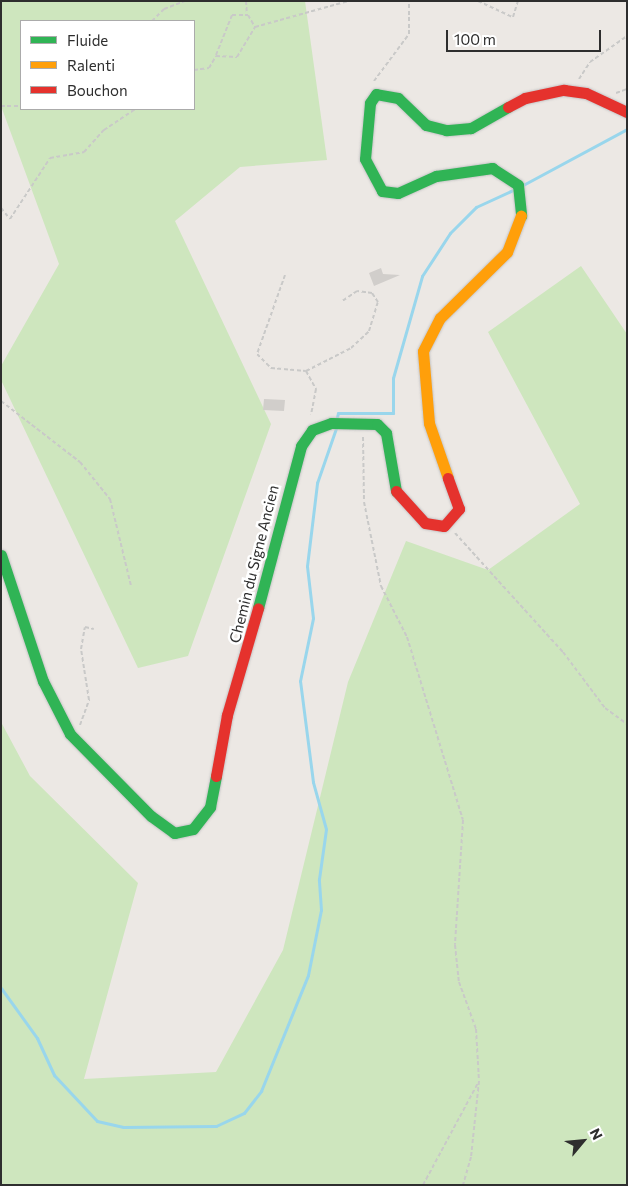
<!DOCTYPE html>
<style>
body{margin:0}
#map{position:relative;width:628px;height:1186px;overflow:hidden;background:#ece8e4;font-family:Commissioner,sans-serif}
div>[style]{position:absolute}
[style*='--x']{left:calc(var(--x)*1px);top:calc(var(--y)*1px);width:calc(var(--w)*1px);rotate:calc(var(--a)*1deg)}
.green>*{inset:0;background:#cee6be}
.stream>*{height:3px;margin:-1.5px;padding:0 1.5px;transform-origin:1.5px;border-radius:1.5px;background:#99d6ec}
.building>*{inset:0;background:#d1cecb}
.path>*{height:2px;margin-top:-1px;transform-origin:0;background:repeating-linear-gradient(90deg,#c9c9c8 0 4px,transparent 0 6.5px)}
.roads{filter:drop-shadow(0 0 1px #c5c4c5) drop-shadow(0 0 1px #c5c4c5)}
.fast>*{height:11px;margin:-5.5px;padding:0 5.5px;transform-origin:5.5px;border-radius:5.5px;background:#30b455}
.slow>*{height:11px;margin:-5.5px;padding:0 5.5px;transform-origin:5.5px;border-radius:5.5px;background:#ff9f0a}
.jam>*{height:11px;margin:-5.5px;padding:0 5.5px;transform-origin:5.5px;border-radius:5.5px;background:#e5322d}
span{translate:-50% -50%;white-space:nowrap;text-align:center;line-height:1.15;-webkit-text-stroke:5px #fff;paint-order:stroke}
.street-label{font-size:15px;color:#2e2e2e}
.frame{position:absolute;inset:0;border:2px solid #2e2e2e;pointer-events:none}
.legend{position:absolute;left:20px;top:20px;width:175px;height:90px;box-sizing:border-box;background:#fff;border:1px solid #ababab;margin:0;padding:6px 9px;list-style:none;font-size:15px;color:#2e2e2e}
.legend li{display:flex;align-items:center;gap:10px;height:25px}
.legend b{width:25px;border:1px solid #ababab}
.north{position:absolute;left:558px;top:1116px;width:50px;height:50px;-webkit-text-stroke:4px #fff;paint-order:stroke;rotate:62deg;font-size:14px;font-weight:700;line-height:20px;text-align:center;color:#2e2e2e}
.north::after{content:'';display:block;margin:auto;width:18px;height:22px;background:#2e2e2e;clip-path:polygon(50% 0,100% 100%,50% 72%,0 100%)}
.scale{position:absolute;left:446px;top:30px;width:155px;height:22px;box-sizing:border-box;border:2px solid #2e2e2e;border-top:0;padding-left:6px;font-size:15px;line-height:18px;white-space:nowrap;color:#2e2e2e;-webkit-text-stroke:4px #fff;paint-order:stroke}
</style>
<div id="map">
<div class="green">
<div style="clip-path:polygon(evenodd,1px 1px,305px 1px,327px 160px,240px 167px,175px 221px,271px 424px,188px 656px,138px 668px,1px 380px,1px 366px,59px 264px,1px 106px,1px 1px,21px 21px,194px 21px,194px 109px,21px 109px,21px 21px)"></div>
<div style="clip-path:polygon(581px 266px,627px 334px,627px 1185px,1px 1185px,1px 722px,30px 776px,138px 883px,84px 1079px,216px 1072px,283px 950px,348px 682px,406px 541px,488px 570px,580px 504px,488px 332px)"></div>
</div>
<div class="stream">
<div style="--x:523;--y:185;--w:118;--a:-28.3"></div>
<div style="--x:337;--y:417;--w:4;--a:-76"></div>
<div style="--x:338;--y:413;--w:55;--a:0"></div>
<div style="--x:393;--y:413;--w:35;--a:-90"></div>
<div style="--x:393;--y:378;--w:106;--a:-74.1"></div>
<div style="--x:422;--y:276;--w:51;--a:-56.9"></div>
<div style="--x:450;--y:233;--w:37;--a:-45"></div>
<div style="--x:476;--y:207;--w:41;--a:-24.7"></div>
<div style="--x:1;--y:988;--w:62;--a:54.2"></div>
<div style="--x:37;--y:1038;--w:41;--a:65.3"></div>
<div style="--x:54;--y:1075;--w:63;--a:46.9"></div>
<div style="--x:97;--y:1121;--w:27;--a:13"></div>
<div style="--x:123;--y:1127;--w:93;--a:-0.6"></div>
<div style="--x:216;--y:1126;--w:31;--a:-25"></div>
<div style="--x:244;--y:1113;--w:28;--a:-52"></div>
<div style="--x:261;--y:1091;--w:125;--a:-67.9"></div>
<div style="--x:308;--y:975;--w:66;--a:-78.7"></div>
<div style="--x:321;--y:910;--w:31;--a:-94"></div>
<div style="--x:319;--y:879;--w:50;--a:-82"></div>
<div style="--x:326;--y:829;--w:49;--a:-105.5"></div>
<div style="--x:313;--y:782;--w:102;--a:-97.3"></div>
<div style="--x:300;--y:681;--w:64;--a:-78.3"></div>
<div style="--x:313;--y:618;--w:52;--a:-96.6"></div>
<div style="--x:307;--y:566;--w:84;--a:-83.1"></div>
<div style="--x:317;--y:483;--w:58;--a:-70.9"></div>
</div>
<div class="building">
<div style="clip-path:polygon(381px 268px,383px 274px,400px 275px,374px 286px,369px 273px)"></div>
<div style="clip-path:polygon(264px 399px,285px 400px,284px 411px,263px 410px)"></div>
</div>
<div class="path">
<div style="--x:246;--y:1;--w:13;--a:86"></div>
<div style="--x:478;--y:1;--w:38;--a:25"></div>
<div style="--x:513;--y:17;--w:17;--a:-73"></div>
<div style="--x:152;--y:21;--w:17;--a:-45"></div>
<div style="--x:164;--y:9;--w:22;--a:-21"></div>
<div style="--x:216;--y:55;--w:43;--a:-68.2"></div>
<div style="--x:232;--y:15;--w:16;--a:0"></div>
<div style="--x:248;--y:15;--w:14;--a:60"></div>
<div style="--x:194;--y:70;--w:15;--a:-8"></div>
<div style="--x:209;--y:68;--w:14;--a:-60"></div>
<div style="--x:216;--y:56;--w:21;--a:3"></div>
<div style="--x:237;--y:57;--w:35;--a:-59"></div>
<div style="--x:255;--y:27;--w:97;--a:-15.6"></div>
<div style="--x:579;--y:79;--w:20;--a:-57"></div>
<div style="--x:590;--y:62;--w:45;--a:-35.1"></div>
<div style="--x:374;--y:81;--w:59;--a:-53.3"></div>
<div style="--x:409;--y:34;--w:33;--a:-90"></div>
<div style="--x:616;--y:93;--w:12;--a:-20"></div>
<div style="--x:1;--y:106;--w:20;--a:0"></div>
<div style="--x:1;--y:208;--w:14;--a:51"></div>
<div style="--x:10;--y:219;--w:73;--a:-56.7"></div>
<div style="--x:50;--y:158;--w:35;--a:-10"></div>
<div style="--x:84;--y:152;--w:30;--a:-48"></div>
<div style="--x:104;--y:130;--w:37;--a:-34"></div>
<div style="--x:285;--y:275;--w:84;--a:109.5"></div>
<div style="--x:257;--y:354;--w:20;--a:45"></div>
<div style="--x:271;--y:368;--w:35;--a:5"></div>
<div style="--x:306;--y:371;--w:51;--a:-27.1"></div>
<div style="--x:351;--y:348;--w:25;--a:-43"></div>
<div style="--x:369;--y:331;--w:30;--a:-73"></div>
<div style="--x:378;--y:302;--w:11;--a:-124"></div>
<div style="--x:372;--y:293;--w:15;--a:-172"></div>
<div style="--x:357;--y:291;--w:18;--a:146"></div>
<div style="--x:306;--y:371;--w:21;--a:61"></div>
<div style="--x:316;--y:389;--w:26;--a:101"></div>
<div style="--x:1;--y:401;--w:100;--a:37.7"></div>
<div style="--x:80;--y:462;--w:48;--a:51"></div>
<div style="--x:110;--y:499;--w:89;--a:76.4"></div>
<div style="--x:363;--y:437;--w:65;--a:89.1"></div>
<div style="--x:364;--y:502;--w:86;--a:78.6"></div>
<div style="--x:381;--y:586;--w:57;--a:63"></div>
<div style="--x:407;--y:637;--w:191;--a:73"></div>
<div style="--x:463;--y:820;--w:125;--a:93.7"></div>
<div style="--x:455;--y:945;--w:37;--a:84"></div>
<div style="--x:459;--y:982;--w:50;--a:70.1"></div>
<div style="--x:476;--y:1029;--w:52;--a:86.7"></div>
<div style="--x:479;--y:1081;--w:76;--a:96"></div>
<div style="--x:471;--y:1157;--w:29;--a:106"></div>
<div style="--x:455;--y:533;--w:161;--a:47.8"></div>
<div style="--x:563;--y:652;--w:70;--a:53.1"></div>
<div style="--x:605;--y:708;--w:27;--a:36"></div>
<div style="--x:80;--y:725;--w:27;--a:-70"></div>
<div style="--x:89;--y:700;--w:52;--a:-98.9"></div>
<div style="--x:81;--y:649;--w:22;--a:-80"></div>
<div style="--x:85;--y:627;--w:9;--a:13"></div>
<div style="--x:423;--y:1185;--w:116;--a:-61.7"></div>
</div>
<div class="roads">
<div class="fast">
<div style="--x:508;--y:107;--w:43;--a:150.4"></div>
<div style="--x:471;--y:128;--w:25;--a:175"></div>
<div style="--x:446;--y:130;--w:21;--a:-166"></div>
<div style="--x:426;--y:125;--w:39;--a:-136"></div>
<div style="--x:398;--y:98;--w:22;--a:-170"></div>
<div style="--x:376;--y:94;--w:11;--a:124"></div>
<div style="--x:370;--y:103;--w:56;--a:95.1"></div>
<div style="--x:365;--y:159;--w:36;--a:62"></div>
<div style="--x:382;--y:191;--w:16;--a:7"></div>
<div style="--x:398;--y:193;--w:42;--a:-24.1"></div>
<div style="--x:436;--y:176;--w:57;--a:-8.1"></div>
<div style="--x:492;--y:168;--w:31;--a:33"></div>
<div style="--x:518;--y:185;--w:31;--a:84"></div>
<div style="--x:1;--y:555;--w:133;--a:71.6"></div>
<div style="--x:43;--y:681;--w:59;--a:63"></div>
<div style="--x:70;--y:734;--w:115;--a:45.4"></div>
<div style="--x:151;--y:816;--w:29;--a:36"></div>
<div style="--x:174;--y:833;--w:19;--a:-12"></div>
<div style="--x:193;--y:829;--w:28;--a:-52"></div>
<div style="--x:210;--y:807;--w:32;--a:-79"></div>
<div style="--x:258;--y:608;--w:168;--a:-75.1"></div>
<div style="--x:301;--y:446;--w:19;--a:-55"></div>
<div style="--x:312;--y:430;--w:20;--a:-20"></div>
<div style="--x:331;--y:423;--w:46;--a:1.2"></div>
<div style="--x:377;--y:424;--w:13;--a:45"></div>
<div style="--x:386;--y:433;--w:59;--a:80.2"></div>
</div>
<div class="slow">
<div style="--x:448;--y:478;--w:58;--a:-109.1"></div>
<div style="--x:429;--y:423;--w:72;--a:-94.8"></div>
<div style="--x:423;--y:351;--w:37;--a:-63"></div>
<div style="--x:440;--y:318;--w:94;--a:-44.6"></div>
<div style="--x:507;--y:252;--w:39;--a:-69"></div>
</div>
<div class="jam">
<div style="--x:508;--y:107;--w:19;--a:-28"></div>
<div style="--x:525;--y:98;--w:40;--a:-12"></div>
<div style="--x:564;--y:90;--w:22;--a:8"></div>
<div style="--x:586;--y:93;--w:45;--a:24.9"></div>
<div style="--x:396;--y:491;--w:43;--a:47.8"></div>
<div style="--x:425;--y:523;--w:19;--a:9"></div>
<div style="--x:444;--y:526;--w:23;--a:-49"></div>
<div style="--x:459;--y:509;--w:33;--a:-110"></div>
<div style="--x:216;--y:776;--w:62;--a:-79.8"></div>
<div style="--x:227;--y:715;--w:111;--a:-73.8"></div>
</div>
</div>
<div class="street-label">
<span style="left:254px;top:564px;rotate:-76deg">Chemin du Signe Ancien</span>
</div>
<div class="frame"></div>
<ul class="legend">
<li><b style="height:6px;background:#30b455"></b>Fluide</li>
<li><b style="height:6px;background:#ff9f0a"></b>Ralenti</li>
<li><b style="height:6px;background:#e5322d"></b>Bouchon</li>
</ul>
<div class="north">N</div>
<div class="scale">100 m</div>
</div>
